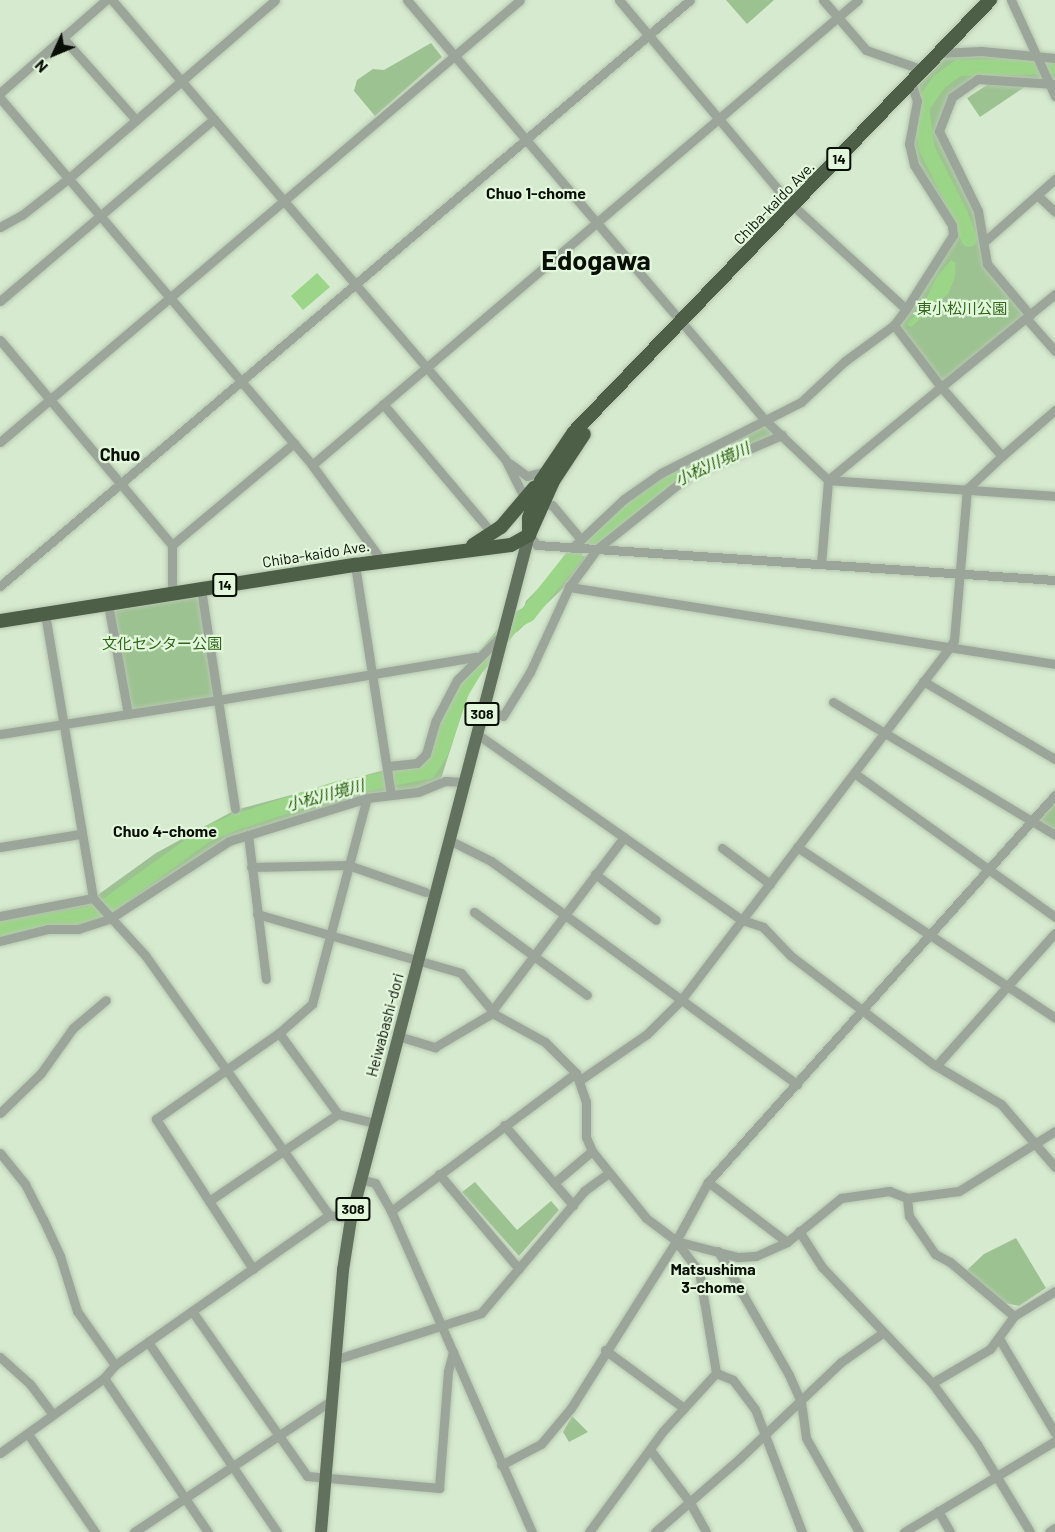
<!DOCTYPE html>
<meta charset="utf-8">
<style>
body{margin:0}
#map{position:relative;width:1055px;height:1532px;overflow:hidden;background:#d6eacf;font-family:Barlow,"Noto Sans JP",sans-serif}
div>[style]{position:absolute}
[style*='--x']{left:calc(var(--x)*1px);top:calc(var(--y)*1px);width:calc(var(--w)*1px);rotate:calc(var(--a)*1deg)}
.green>*{inset:0;background:#9dc291}
.water>*{inset:0;background:#9bd587}
.river>*{height:16px;margin:-8px;padding:0 8px;transform-origin:8px;border-radius:8px;background:#9bd587}
.roads{filter:drop-shadow(0 0 2px #b5c7af) drop-shadow(0 0 2px #b5c7af)}
.minor>*{height:9px;margin:-4.5px;padding:0 4.5px;transform-origin:4.5px;border-radius:4.5px;background:#9ca59a}
.major>*{height:12px;margin:-6px;padding:0 6px;transform-origin:6px;border-radius:6px;background:#62715d}
.highway>*{height:14px;margin:-7px;padding:0 7px;transform-origin:7px;border-radius:7px;background:#4e5f48}
span{translate:-50% -50%;white-space:nowrap;text-align:center;line-height:1.15;-webkit-text-stroke:4.5px #e3f7dc;paint-order:stroke}
.shield-label span{padding:2px 4px;background:#e3f7dc;border:2px solid;border-radius:4px;-webkit-text-stroke-width:0}
.shield-label{font-size:14px;color:#090f07;font-weight:700}
.street-label{font-size:15px;color:#090f07}
.park-label{font-size:15px;color:#31661b}
.neighbourhood-label{font-size:16px;color:#090f07;font-weight:700}
.water-label{font-size:16px;color:#255a0b;font-style:italic}
.quarter-label{font-size:18px;color:#090f07;font-weight:700}
.town-label{font-size:27px;color:#090f07;font-weight:700}
.north{position:absolute;left:24px;top:24px;width:60px;height:60px;-webkit-text-stroke:4px #e3f7dc;paint-order:stroke;rotate:226deg;font-size:16px;font-weight:700;line-height:24px;text-align:center;color:#090f07}
.north::after{content:'';display:block;margin:auto;width:21px;height:27px;background:#090f07;clip-path:polygon(50% 0,100% 100%,50% 72%,0 100%)}
</style>
<div id="map">
<div class="green">
<div style="clip-path:polygon(726px 0,774px 0,747px 24px)"></div>
<div style="clip-path:polygon(431px 43px,442px 57px,375px 116px,354px 91px,357px 80px,373px 69px,384px 70px)"></div>
<div style="clip-path:polygon(981px 51px,1055px 58px,1055px 84px,990px 80px,961px 88px,939px 131px,978px 211px,987px 264px,1030px 315px,941px 387px,894px 325px,953px 235px,927px 191px,909px 144px,917px 101px,911px 83px,939px 53px)"></div>
<div style="clip-path:polygon(990px 83px,1026px 86px,980px 117px,967px 98px)"></div>
<div style="clip-path:polygon(765px 422px,778px 434px,691px 473px,596px 547px,577px 546px,581px 538px,662px 474px)"></div>
<div style="clip-path:polygon(571px 556px,590px 556px,576px 576px,516px 633px,526px 601px)"></div>
<div style="clip-path:polygon(199px 593px,215px 698px,130px 711px,111px 607px)"></div>
<div style="clip-path:polygon(483px 655px,486px 663px,468px 694px,441px 779px,431px 785px,229px 838px,112px 914px,86px 925px,0 939px,0 919px,88px 902px,156px 853px,235px 810px,392px 768px,417px 765px,459px 680px)"></div>
<div style="clip-path:polygon(1055px 800px,1055px 833px,1036px 821px)"></div>
<div style="clip-path:polygon(475px 1182px,517px 1230px,551px 1201px,559px 1210px,519px 1256px,462px 1192px)"></div>
<div style="clip-path:polygon(1016px 1238px,1046px 1288px,1019px 1306px,1005px 1303px,966px 1271px,984px 1254px)"></div>
<div style="clip-path:polygon(572px 1416px,588px 1432px,569px 1442px,563px 1432px)"></div>
</div>
<div class="water">
<div style="clip-path:polygon(951px 260px,956px 263px,955px 277px,948px 294px,911px 327px,907px 324px,922px 308px,936px 278px)"></div>
<div style="clip-path:polygon(317px 273px,330px 287px,303px 310px,291px 296px)"></div>
</div>
<div class="river">
<div style="--x:969;--y:239;--w:27;--a:-110"></div>
<div style="--x:960;--y:214;--w:73;--a:-116.9"></div>
<div style="--x:927;--y:149;--w:42;--a:-98.1"></div>
<div style="--x:921;--y:107;--w:31;--a:-54"></div>
<div style="--x:939;--y:82;--w:24;--a:-36"></div>
<div style="--x:958;--y:68;--w:97;--a:-1.2"></div>
<div style="--x:588;--y:541;--w:109;--a:-34.6"></div>
<div style="--x:0;--y:930;--w:98;--a:-9.9"></div>
<div style="--x:97;--y:913;--w:135;--a:-35.7"></div>
<div style="--x:207;--y:834;--w:28;--a:-23"></div>
<div style="--x:233;--y:823;--w:110;--a:-17.9"></div>
<div style="--x:338;--y:789;--w:92;--a:-11.3"></div>
<div style="--x:428;--y:771;--w:22;--a:-56"></div>
<div style="--x:440;--y:753;--w:65;--a:-71"></div>
<div style="--x:461;--y:692;--w:26;--a:-59"></div>
<div style="--x:474;--y:670;--w:64;--a:-50.1"></div>
<div style="--x:515;--y:621;--w:15;--a:-28"></div>
<div style="--x:528;--y:614;--w:75;--a:-51.5"></div>
</div>
<div class="roads">
<div class="minor">
<div style="--x:112;--y:0;--w:604;--a:49.43"></div>
<div style="--x:505;--y:459;--w:47;--a:63.4"></div>
<div style="--x:407;--y:0;--w:552;--a:49.56"></div>
<div style="--x:765;--y:420;--w:87;--a:43.6"></div>
<div style="--x:828;--y:480;--w:228;--a:4"></div>
<div style="--x:619;--y:0;--w:261;--a:50"></div>
<div style="--x:787;--y:200;--w:161;--a:42.5"></div>
<div style="--x:823;--y:0;--w:66;--a:49.3"></div>
<div style="--x:866;--y:50;--w:60;--a:19.3"></div>
<div style="--x:1011;--y:0;--w:106;--a:65.4"></div>
<div style="--x:63;--y:38;--w:110;--a:48.3"></div>
<div style="--x:939;--y:53;--w:42;--a:-2.7"></div>
<div style="--x:981;--y:51;--w:74;--a:5.4"></div>
<div style="--x:0;--y:93;--w:141;--a:-41.3"></div>
<div style="--x:0;--y:98;--w:482;--a:49.6"></div>
<div style="--x:312;--y:465;--w:119;--a:53.9"></div>
<div style="--x:1037;--y:195;--w:25;--a:43"></div>
<div style="--x:0;--y:227;--w:25;--a:-29"></div>
<div style="--x:22;--y:215;--w:60;--a:-38.2"></div>
<div style="--x:69;--y:178;--w:272;--a:-40.8"></div>
<div style="--x:985;--y:241;--w:94;--a:-41.5"></div>
<div style="--x:1055;--y:294;--w:147;--a:140.8"></div>
<div style="--x:941;--y:387;--w:92;--a:48.5"></div>
<div style="--x:1002;--y:456;--w:70;--a:-41"></div>
<div style="--x:0;--y:301;--w:281;--a:-40.4"></div>
<div style="--x:1030;--y:315;--w:67;--a:-130.1"></div>
<div style="--x:987;--y:264;--w:54;--a:-99.6"></div>
<div style="--x:978;--y:211;--w:89;--a:-116"></div>
<div style="--x:939;--y:131;--w:36;--a:-69"></div>
<div style="--x:952;--y:97;--w:32;--a:-35"></div>
<div style="--x:978;--y:79;--w:77;--a:3.7"></div>
<div style="--x:1026;--y:318;--w:44;--a:48.7"></div>
<div style="--x:0;--y:340;--w:268;--a:50"></div>
<div style="--x:172;--y:545;--w:49;--a:90"></div>
<div style="--x:383;--y:404;--w:170;--a:49.8"></div>
<div style="--x:0;--y:442;--w:682;--a:-40.36"></div>
<div style="--x:509;--y:463;--w:22;--a:36"></div>
<div style="--x:527;--y:476;--w:21;--a:-14"></div>
<div style="--x:312;--y:465;--w:717;--a:-40.42"></div>
<div style="--x:543;--y:503;--w:9;--a:13"></div>
<div style="--x:552;--y:505;--w:42;--a:49.8"></div>
<div style="--x:529;--y:535;--w:13;--a:51"></div>
<div style="--x:537;--y:545;--w:519;--a:3.87"></div>
<div style="--x:172;--y:545;--w:159;--a:-39.9"></div>
<div style="--x:572;--y:548;--w:71;--a:-43.3"></div>
<div style="--x:624;--y:499;--w:45;--a:-35.1"></div>
<div style="--x:661;--y:473;--w:157;--a:-26.9"></div>
<div style="--x:801;--y:402;--w:60;--a:-43"></div>
<div style="--x:845;--y:361;--w:61;--a:-36.3"></div>
<div style="--x:894;--y:325;--w:20;--a:-53"></div>
<div style="--x:906;--y:309;--w:88;--a:-57.6"></div>
<div style="--x:953;--y:235;--w:10;--a:-96"></div>
<div style="--x:952;--y:225;--w:71;--a:-122.3"></div>
<div style="--x:914;--y:165;--w:22;--a:-103"></div>
<div style="--x:909;--y:144;--w:44;--a:-79.5"></div>
<div style="--x:917;--y:101;--w:19;--a:-108"></div>
<div style="--x:821;--y:564;--w:84;--a:-85.2"></div>
<div style="--x:828;--y:480;--w:146;--a:-39.5"></div>
<div style="--x:941;--y:387;--w:78;--a:-127.2"></div>
<div style="--x:355;--y:565;--w:232;--a:81.1"></div>
<div style="--x:0;--y:586;--w:905;--a:-40.34"></div>
<div style="--x:569;--y:587;--w:492;--a:9"></div>
<div style="--x:201;--y:589;--w:112;--a:81.3"></div>
<div style="--x:218;--y:700;--w:262;--a:-9.5"></div>
<div style="--x:108;--y:604;--w:112;--a:79.7"></div>
<div style="--x:45;--y:614;--w:288;--a:80.4"></div>
<div style="--x:93;--y:898;--w:77;--a:47.6"></div>
<div style="--x:145;--y:955;--w:319;--a:54.7"></div>
<div style="--x:329;--y:1215;--w:22;--a:10"></div>
<div style="--x:923;--y:681;--w:153;--a:30.6"></div>
<div style="--x:833;--y:702;--w:259;--a:30.9"></div>
<div style="--x:483;--y:709;--w:21;--a:19"></div>
<div style="--x:503;--y:716;--w:52;--a:-58.5"></div>
<div style="--x:530;--y:672;--w:94;--a:-65.4"></div>
<div style="--x:569;--y:587;--w:47;--a:-53.6"></div>
<div style="--x:597;--y:549;--w:120;--a:-38.6"></div>
<div style="--x:691;--y:474;--w:99;--a:-23.2"></div>
<div style="--x:0;--y:734;--w:221;--a:-8.9"></div>
<div style="--x:218;--y:700;--w:110;--a:81.1"></div>
<div style="--x:477;--y:734;--w:324;--a:35.1"></div>
<div style="--x:742;--y:920;--w:22;--a:18"></div>
<div style="--x:763;--y:927;--w:40;--a:46"></div>
<div style="--x:791;--y:956;--w:178;--a:37.3"></div>
<div style="--x:933;--y:1064;--w:79;--a:30.5"></div>
<div style="--x:1001;--y:1104;--w:83;--a:49.4"></div>
<div style="--x:389;--y:766;--w:28;--a:-6"></div>
<div style="--x:417;--y:763;--w:13;--a:-45"></div>
<div style="--x:426;--y:754;--w:35;--a:-74"></div>
<div style="--x:436;--y:720;--w:45;--a:-62.3"></div>
<div style="--x:457;--y:680;--w:64;--a:-45"></div>
<div style="--x:854;--y:773;--w:247;--a:35.6"></div>
<div style="--x:248;--y:835;--w:145;--a:82.9"></div>
<div style="--x:449;--y:840;--w:47;--a:26.6"></div>
<div style="--x:491;--y:861;--w:379;--a:36.1"></div>
<div style="--x:0;--y:847;--w:81;--a:-9.2"></div>
<div style="--x:797;--y:847;--w:310;--a:33.5"></div>
<div style="--x:722;--y:848;--w:60;--a:36.9"></div>
<div style="--x:251;--y:867;--w:97;--a:-1.2"></div>
<div style="--x:348;--y:865;--w:82;--a:19.3"></div>
<div style="--x:595;--y:874;--w:76;--a:37"></div>
<div style="--x:474;--y:912;--w:140;--a:36.3"></div>
<div style="--x:257;--y:914;--w:212;--a:16.1"></div>
<div style="--x:461;--y:973;--w:55;--a:50.2"></div>
<div style="--x:496;--y:1015;--w:56;--a:28.9"></div>
<div style="--x:545;--y:1042;--w:44;--a:45"></div>
<div style="--x:576;--y:1073;--w:31;--a:71"></div>
<div style="--x:586;--y:1102;--w:35;--a:90"></div>
<div style="--x:586;--y:1137;--w:15;--a:67"></div>
<div style="--x:592;--y:1151;--w:86;--a:51.1"></div>
<div style="--x:646;--y:1218;--w:38;--a:37"></div>
<div style="--x:676;--y:1241;--w:38;--a:53"></div>
<div style="--x:699;--y:1271;--w:103;--a:80.5"></div>
<div style="--x:716;--y:1373;--w:18;--a:22"></div>
<div style="--x:733;--y:1380;--w:36;--a:53"></div>
<div style="--x:755;--y:1409;--w:132;--a:69.1"></div>
<div style="--x:0;--y:916;--w:95;--a:-11"></div>
<div style="--x:0;--y:941;--w:49;--a:-14"></div>
<div style="--x:48;--y:929;--w:30;--a:0"></div>
<div style="--x:78;--y:929;--w:35;--a:-18"></div>
<div style="--x:111;--y:918;--w:141;--a:-33.1"></div>
<div style="--x:229;--y:841;--w:145;--a:-17.3"></div>
<div style="--x:367;--y:798;--w:51;--a:-6.7"></div>
<div style="--x:418;--y:792;--w:29;--a:-22"></div>
<div style="--x:445;--y:781;--w:19;--a:3"></div>
<div style="--x:279;--y:1033;--w:100;--a:53.9"></div>
<div style="--x:398;--y:1036;--w:39;--a:17"></div>
<div style="--x:435;--y:1047;--w:63;--a:-30.7"></div>
<div style="--x:489;--y:1015;--w:223;--a:-52.8"></div>
<div style="--x:936;--y:1066;--w:178;--a:-48.2"></div>
<div style="--x:580;--y:1080;--w:81;--a:-34.5"></div>
<div style="--x:647;--y:1034;--w:48;--a:-45"></div>
<div style="--x:681;--y:1000;--w:444;--a:-52.7"></div>
<div style="--x:950;--y:647;--w:8;--a:-60"></div>
<div style="--x:954;--y:640;--w:152;--a:-85.1"></div>
<div style="--x:967;--y:489;--w:48;--a:-43.3"></div>
<div style="--x:0;--y:1113;--w:57;--a:-44.3"></div>
<div style="--x:41;--y:1073;--w:55;--a:-54.6"></div>
<div style="--x:73;--y:1028;--w:43;--a:-40.3"></div>
<div style="--x:504;--y:1125;--w:106;--a:49.2"></div>
<div style="--x:0;--y:1153;--w:40;--a:51"></div>
<div style="--x:25;--y:1184;--w:39;--a:63"></div>
<div style="--x:43;--y:1219;--w:41;--a:65.3"></div>
<div style="--x:60;--y:1256;--w:58;--a:72.8"></div>
<div style="--x:77;--y:1311;--w:66;--a:54.9"></div>
<div style="--x:439;--y:1174;--w:124;--a:49.9"></div>
<div style="--x:360;--y:1179;--w:16;--a:15"></div>
<div style="--x:375;--y:1183;--w:32;--a:60"></div>
<div style="--x:391;--y:1211;--w:351;--a:66.3"></div>
<div style="--x:708;--y:1182;--w:99;--a:37.2"></div>
<div style="--x:554;--y:1183;--w:50;--a:-40.1"></div>
<div style="--x:907;--y:1198;--w:18;--a:84"></div>
<div style="--x:909;--y:1216;--w:46;--a:55.6"></div>
<div style="--x:935;--y:1254;--w:17;--a:28"></div>
<div style="--x:950;--y:1262;--w:84;--a:40.2"></div>
<div style="--x:209;--y:1201;--w:98;--a:-122.9"></div>
<div style="--x:156;--y:1119;--w:150;--a:-35"></div>
<div style="--x:279;--y:1033;--w:44;--a:-41.3"></div>
<div style="--x:312;--y:1004;--w:213;--a:-75.1"></div>
<div style="--x:391;--y:1211;--w:231;--a:-36.7"></div>
<div style="--x:799;--y:1231;--w:43;--a:57.4"></div>
<div style="--x:822;--y:1267;--w:160;--a:46.5"></div>
<div style="--x:932;--y:1383;--w:76;--a:53.6"></div>
<div style="--x:977;--y:1444;--w:103;--a:58.9"></div>
<div style="--x:676;--y:1241;--w:64;--a:14.5"></div>
<div style="--x:738;--y:1257;--w:18;--a:-3"></div>
<div style="--x:756;--y:1256;--w:34;--a:-24"></div>
<div style="--x:787;--y:1242;--w:70;--a:-39.2"></div>
<div style="--x:841;--y:1198;--w:49;--a:-8.3"></div>
<div style="--x:889;--y:1191;--w:19;--a:21"></div>
<div style="--x:907;--y:1198;--w:52;--a:-7.7"></div>
<div style="--x:959;--y:1191;--w:113;--a:-32"></div>
<div style="--x:718;--y:1251;--w:143;--a:60.2"></div>
<div style="--x:789;--y:1375;--w:30;--a:66"></div>
<div style="--x:801;--y:1402;--w:36;--a:82"></div>
<div style="--x:806;--y:1438;--w:108;--a:60.6"></div>
<div style="--x:253;--y:1269;--w:81;--a:-122.9"></div>
<div style="--x:209;--y:1201;--w:156;--a:-34"></div>
<div style="--x:338;--y:1114;--w:37;--a:14"></div>
<div style="--x:192;--y:1311;--w:201;--a:55.1"></div>
<div style="--x:307;--y:1476;--w:133;--a:5.2"></div>
<div style="--x:439;--y:1488;--w:117;--a:-85.6"></div>
<div style="--x:448;--y:1371;--w:20;--a:-75"></div>
<div style="--x:1000;--y:1340;--w:108;--a:59.4"></div>
<div style="--x:148;--y:1342;--w:230;--a:55.8"></div>
<div style="--x:605;--y:1350;--w:98;--a:36.3"></div>
<div style="--x:0;--y:1357;--w:40;--a:42"></div>
<div style="--x:30;--y:1384;--w:38;--a:53"></div>
<div style="--x:337;--y:1359;--w:151;--a:-17.7"></div>
<div style="--x:481;--y:1313;--w:160;--a:-49.8"></div>
<div style="--x:584;--y:1191;--w:29;--a:-36"></div>
<div style="--x:104;--y:1378;--w:186;--a:56"></div>
<div style="--x:932;--y:1383;--w:67;--a:-30.4"></div>
<div style="--x:990;--y:1349;--w:41;--a:-54"></div>
<div style="--x:1014;--y:1316;--w:48;--a:-31.4"></div>
<div style="--x:28;--y:1434;--w:119;--a:55.6"></div>
<div style="--x:651;--y:1451;--w:63;--a:52.8"></div>
<div style="--x:689;--y:1501;--w:35;--a:61"></div>
<div style="--x:0;--y:1453;--w:128;--a:-35.8"></div>
<div style="--x:104;--y:1378;--w:17;--a:-50"></div>
<div style="--x:115;--y:1365;--w:261;--a:-35"></div>
<div style="--x:501;--y:1465;--w:45;--a:-27.7"></div>
<div style="--x:541;--y:1444;--w:47;--a:-50.2"></div>
<div style="--x:571;--y:1408;--w:197;--a:-57.8"></div>
<div style="--x:676;--y:1241;--w:67;--a:-61.5"></div>
<div style="--x:708;--y:1182;--w:520;--a:-48.12"></div>
<div style="--x:938;--y:1511;--w:24;--a:60"></div>
<div style="--x:134;--y:1532;--w:238;--a:-33.7"></div>
<div style="--x:589;--y:1532;--w:125;--a:-53.8"></div>
<div style="--x:663;--y:1431;--w:79;--a:-47.6"></div>
<div style="--x:655;--y:1532;--w:113;--a:-41"></div>
<div style="--x:740;--y:1458;--w:139;--a:-43.5"></div>
<div style="--x:841;--y:1362;--w:49;--a:-35"></div>
<div style="--x:904;--y:1532;--w:176;--a:-31.1"></div>
<div style="--x:1049;--y:1532;--w:7;--a:-34"></div>
</div>
<div class="major">
<div style="--x:321;--y:1532;--w:263;--a:-85.2"></div>
<div style="--x:343;--y:1270;--w:52;--a:-81.1"></div>
<div style="--x:351;--y:1219;--w:707;--a:-75.41"></div>
</div>
<div class="highway">
<div style="--x:529;--y:535;--w:17;--a:-90"></div>
<div style="--x:529;--y:518;--w:39;--a:-72"></div>
<div style="--x:541;--y:481;--w:59;--a:-56"></div>
<div style="--x:574;--y:432;--w:600;--a:-46.08"></div>
<div style="--x:473;--y:545;--w:33;--a:-33"></div>
<div style="--x:501;--y:527;--w:52;--a:-49.6"></div>
<div style="--x:0;--y:621;--w:359;--a:-9"></div>
<div style="--x:355;--y:565;--w:157;--a:-7.3"></div>
<div style="--x:511;--y:545;--w:21;--a:-29"></div>
<div style="--x:529;--y:535;--w:59;--a:-66"></div>
<div style="--x:553;--y:481;--w:56;--a:-56.6"></div>
</div>
</div>
<div class="shield-label">
<span style="left:839px;top:159px">14</span>
<span style="left:225px;top:585px">14</span>
<span style="left:482px;top:714px">308</span>
<span style="left:353px;top:1209px">308</span>
</div>
<div class="street-label">
<span style="left:774px;top:203px;rotate:-46deg">Chiba-kaido Ave.</span>
<span style="left:316px;top:554px;rotate:-9deg">Chiba-kaido Ave.</span>
<span style="left:385px;top:1025px;rotate:-75deg">Heiwabashi-dori</span>
</div>
<div class="park-label">
<span style="left:962px;top:309px">東小松川公園</span>
<span style="left:162px;top:644px">文化センター公園</span>
</div>
<div class="neighbourhood-label">
<span style="left:536px;top:193px">Chuo 1-chome</span>
<span style="left:165px;top:831px">Chuo 4-chome</span>
<span style="left:713px;top:1278px">Matsushima<br>3-chome</span>
</div>
<div class="water-label">
<span style="left:712px;top:464px;rotate:-25deg">小松川境川</span>
<span style="left:325px;top:795px;rotate:-15deg">小松川境川</span>
</div>
<div class="quarter-label">
<span style="left:120px;top:454px">Chuo</span>
</div>
<div class="town-label">
<span style="left:596px;top:260px">Edogawa</span>
</div>
<div class="north">N</div>
</div>
